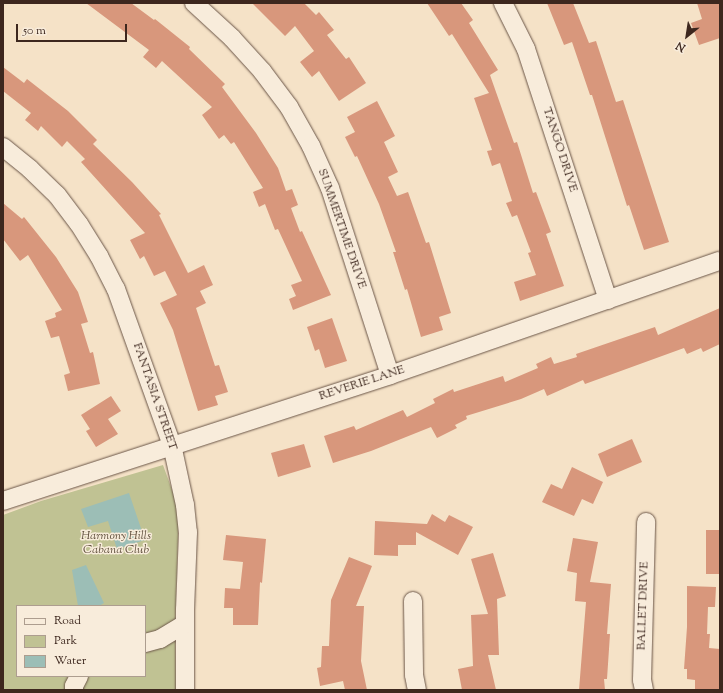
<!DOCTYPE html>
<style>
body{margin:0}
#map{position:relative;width:723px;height:693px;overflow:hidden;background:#f5e2c7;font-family:"Sorts Mill Goudy",serif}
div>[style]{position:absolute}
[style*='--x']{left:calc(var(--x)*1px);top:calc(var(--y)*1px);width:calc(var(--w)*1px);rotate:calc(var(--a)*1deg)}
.green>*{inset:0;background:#c0c293}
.water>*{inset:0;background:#9cbeb6}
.building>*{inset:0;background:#d8977c}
.roads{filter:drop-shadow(0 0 1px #6b5648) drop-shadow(0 0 1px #6b5648)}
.minor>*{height:18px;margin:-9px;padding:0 9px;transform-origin:9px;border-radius:9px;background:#f8ecdb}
span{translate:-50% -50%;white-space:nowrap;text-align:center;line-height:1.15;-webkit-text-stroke:3px #f8ecdb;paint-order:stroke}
.street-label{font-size:12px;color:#3d271e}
.park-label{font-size:12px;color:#5e4e3b;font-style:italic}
.frame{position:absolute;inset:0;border:4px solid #3d271e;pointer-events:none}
.legend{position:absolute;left:16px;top:605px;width:130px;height:72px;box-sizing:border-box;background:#f8ecdb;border:1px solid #ad9d8f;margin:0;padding:5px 7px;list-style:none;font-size:12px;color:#3d271e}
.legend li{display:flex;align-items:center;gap:8px;height:20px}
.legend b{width:20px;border:1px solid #ad9d8f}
.north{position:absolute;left:667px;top:16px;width:40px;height:40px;-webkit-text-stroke:3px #f8ecdb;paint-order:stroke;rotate:210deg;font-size:11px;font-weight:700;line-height:16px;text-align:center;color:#3d271e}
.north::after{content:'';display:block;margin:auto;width:14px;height:18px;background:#3d271e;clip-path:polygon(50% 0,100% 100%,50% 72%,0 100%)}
.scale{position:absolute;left:16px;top:24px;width:111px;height:18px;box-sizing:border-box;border:2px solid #3d271e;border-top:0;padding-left:5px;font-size:12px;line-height:14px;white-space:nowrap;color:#3d271e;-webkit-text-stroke:3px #f8ecdb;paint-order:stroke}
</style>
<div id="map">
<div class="green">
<div style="clip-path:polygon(evenodd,163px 465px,179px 509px,175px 630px,176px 690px,3px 690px,3px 515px,41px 501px,163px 465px,17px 606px,145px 606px,145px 676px,17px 676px,17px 606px)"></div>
</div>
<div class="water">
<div style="clip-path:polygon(129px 493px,145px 540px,117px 549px,108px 521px,88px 527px,81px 509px)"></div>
<div style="clip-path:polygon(86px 565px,104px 603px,99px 606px,78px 606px,72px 570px)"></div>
</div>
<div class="building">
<div style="clip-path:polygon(86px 3px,131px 3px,154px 20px,155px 19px,190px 47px,189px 49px,225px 84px,222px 87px,256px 133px,278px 168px,286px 191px,292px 189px,298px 205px,291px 208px,300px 232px,302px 231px,331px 295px,293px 310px,289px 299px,296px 296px,291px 285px,302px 281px,278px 229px,275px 230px,265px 204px,259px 207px,253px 192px,263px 188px,234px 142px,231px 144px,224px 135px,219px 139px,202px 115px,212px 107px,162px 61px,156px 68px,143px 57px,149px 50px)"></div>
<div style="clip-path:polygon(252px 3px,304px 3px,316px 15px,319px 12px,334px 30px,327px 35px,346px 59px,349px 57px,366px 83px,339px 101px,319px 71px,312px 77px,300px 62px,314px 51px,295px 26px,285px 36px)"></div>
<div style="clip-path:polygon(427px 3px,461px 3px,473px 20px,469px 23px,498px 70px,490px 75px,514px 143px,517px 142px,533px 193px,536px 192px,551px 232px,546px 234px,564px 286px,520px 301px,514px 282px,536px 275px,528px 253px,531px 252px,517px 215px,512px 217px,506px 203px,512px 201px,500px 163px,492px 166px,487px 151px,492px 150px,474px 98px,489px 93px,452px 34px,449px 36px)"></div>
<div style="clip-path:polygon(547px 3px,573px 3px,589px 43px,596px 41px,616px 102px,623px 100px,669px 242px,644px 250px,629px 205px,627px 206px,592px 95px,590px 95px,572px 42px,564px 45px)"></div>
<div style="clip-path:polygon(697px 3px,720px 3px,720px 38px,699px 45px,691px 23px,702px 19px)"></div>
<div style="clip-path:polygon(3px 67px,24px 83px,27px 79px,68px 111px,97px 140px,93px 144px,132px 182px,161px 214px,159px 215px,188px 273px,204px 265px,213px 285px,200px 291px,206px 303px,196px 308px,215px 366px,219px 365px,228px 392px,215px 396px,218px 405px,198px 411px,173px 330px,160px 303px,177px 295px,165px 271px,154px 276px,144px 256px,140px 259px,130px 240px,145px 233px,81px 162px,85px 159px,67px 141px,62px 147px,41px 126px,38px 131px,25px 120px,31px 113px,3px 91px)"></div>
<div style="clip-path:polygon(377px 101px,395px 136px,384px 142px,398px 172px,388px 177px,397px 196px,408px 192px,426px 243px,429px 242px,451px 313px,439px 317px,443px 330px,421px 337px,407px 289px,405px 290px,393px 252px,396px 252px,379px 204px,357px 156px,355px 157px,345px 137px,355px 132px,347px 117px)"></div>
<div style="clip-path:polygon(3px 203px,22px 219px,24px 217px,56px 257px,78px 292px,88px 322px,81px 324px,90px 353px,93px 352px,100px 384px,68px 391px,64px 375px,70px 373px,59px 336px,51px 338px,45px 321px,56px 317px,55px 313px,62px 310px,28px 255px,20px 261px,3px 239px)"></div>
<div style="clip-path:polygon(720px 308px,720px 344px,703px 352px,701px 348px,687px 354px,684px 348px,585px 384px,583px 380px,547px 396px,544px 389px,521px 399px,466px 416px,467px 419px,455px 425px,457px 428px,437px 438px,431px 427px,371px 451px,333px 463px,324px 436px,354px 426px,356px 430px,403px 410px,407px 417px,435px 403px,433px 399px,453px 389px,454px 392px,503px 376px,505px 382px,538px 368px,536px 364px,551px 357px,554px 364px,577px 357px,576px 354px,655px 327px,658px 335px)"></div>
<div style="clip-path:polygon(332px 318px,347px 361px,325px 368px,319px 349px,315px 351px,307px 327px)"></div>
<div style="clip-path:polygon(111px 396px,121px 411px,108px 419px,118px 434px,96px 447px,86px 431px,90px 429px,81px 415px)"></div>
<div style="clip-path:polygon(632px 439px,642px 462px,607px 477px,598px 454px)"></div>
<div style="clip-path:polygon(304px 444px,311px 467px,278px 477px,271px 453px)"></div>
<div style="clip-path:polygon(572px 467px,603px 482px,593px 504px,582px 499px,574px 516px,542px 502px,551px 484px,562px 489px)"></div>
<div style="clip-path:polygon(432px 514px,445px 522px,449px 515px,473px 527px,458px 555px,416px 532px,416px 545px,398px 545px,398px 556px,374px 555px,375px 521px,427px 524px)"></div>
<div style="clip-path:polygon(706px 530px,720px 530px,720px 574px,706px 574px)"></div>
<div style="clip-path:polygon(226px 535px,266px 539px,262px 583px,260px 582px,258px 625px,233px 625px,233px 608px,224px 608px,225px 588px,240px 589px,243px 562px,223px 560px)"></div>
<div style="clip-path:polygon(573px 538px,598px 542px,590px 582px,611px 584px,607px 634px,610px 634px,607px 679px,604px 679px,605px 690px,579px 690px,586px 602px,575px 601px,577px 573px,567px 571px)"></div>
<div style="clip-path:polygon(493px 553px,506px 596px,497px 599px,499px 655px,488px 655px,496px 690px,462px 690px,458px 669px,473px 666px,471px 615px,488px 614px,471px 559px)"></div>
<div style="clip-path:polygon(349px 557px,372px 566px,356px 606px,364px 606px,361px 661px,367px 690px,345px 690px,343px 681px,320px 686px,317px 668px,321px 667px,322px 646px,329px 646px,331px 600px)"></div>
<div style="clip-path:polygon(687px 586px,716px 587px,715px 607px,708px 607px,707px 634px,710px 634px,709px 648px,720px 649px,720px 690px,695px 690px,695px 680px,687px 679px,687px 669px,684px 669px,687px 627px)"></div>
</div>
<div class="roads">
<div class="minor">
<div style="--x:194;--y:3;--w:52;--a:42.6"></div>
<div style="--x:232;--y:38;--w:45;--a:47.7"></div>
<div style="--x:262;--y:71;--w:45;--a:53.1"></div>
<div style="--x:289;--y:107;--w:45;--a:60.6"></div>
<div style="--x:311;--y:146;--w:46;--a:65.7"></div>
<div style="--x:330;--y:188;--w:196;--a:72.2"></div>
<div style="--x:503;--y:3;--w:51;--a:63.4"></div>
<div style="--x:526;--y:49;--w:264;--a:71.9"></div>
<div style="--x:3;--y:147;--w:35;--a:39"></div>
<div style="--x:30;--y:169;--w:37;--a:44"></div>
<div style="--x:57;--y:195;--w:36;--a:53"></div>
<div style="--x:79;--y:224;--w:38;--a:58"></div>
<div style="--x:99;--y:256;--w:37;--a:63"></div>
<div style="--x:116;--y:289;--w:166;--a:70.3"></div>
<div style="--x:172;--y:445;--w:61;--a:77.8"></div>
<div style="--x:185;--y:505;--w:27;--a:84"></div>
<div style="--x:188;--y:532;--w:78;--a:92.2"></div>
<div style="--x:185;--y:610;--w:80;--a:90"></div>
<div style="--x:3;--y:501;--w:407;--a:-18"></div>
<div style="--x:390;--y:375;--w:349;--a:-19.1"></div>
<div style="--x:413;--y:601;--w:74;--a:89.2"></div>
<div style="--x:414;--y:675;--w:15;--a:79"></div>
<div style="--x:145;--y:643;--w:16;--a:-15"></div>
<div style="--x:160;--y:639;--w:29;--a:-31"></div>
<div style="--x:74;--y:690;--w:4;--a:-90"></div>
<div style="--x:74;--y:686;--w:11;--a:-63"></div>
<div style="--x:644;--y:690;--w:10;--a:-101"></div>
<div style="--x:642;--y:680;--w:158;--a:-88.5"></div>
</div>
</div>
<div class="street-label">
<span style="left:559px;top:150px;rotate:72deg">TANGO DRIVE</span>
<span style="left:341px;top:229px;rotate:71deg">SUMMERTIME DRIVE</span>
<span style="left:362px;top:384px;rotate:-18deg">REVERIE LANE</span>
<span style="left:154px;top:397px;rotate:71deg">FANTASIA STREET</span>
<span style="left:644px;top:606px;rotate:-88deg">BALLET DRIVE</span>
</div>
<div class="park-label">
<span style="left:116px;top:544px">Harmony Hills<br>Cabana Club</span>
</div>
<div class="frame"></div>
<ul class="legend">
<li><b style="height:5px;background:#f8ecdb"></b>Road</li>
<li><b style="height:11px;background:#c0c293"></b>Park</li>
<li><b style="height:11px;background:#9cbeb6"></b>Water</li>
</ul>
<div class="north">N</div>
<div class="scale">50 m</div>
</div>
